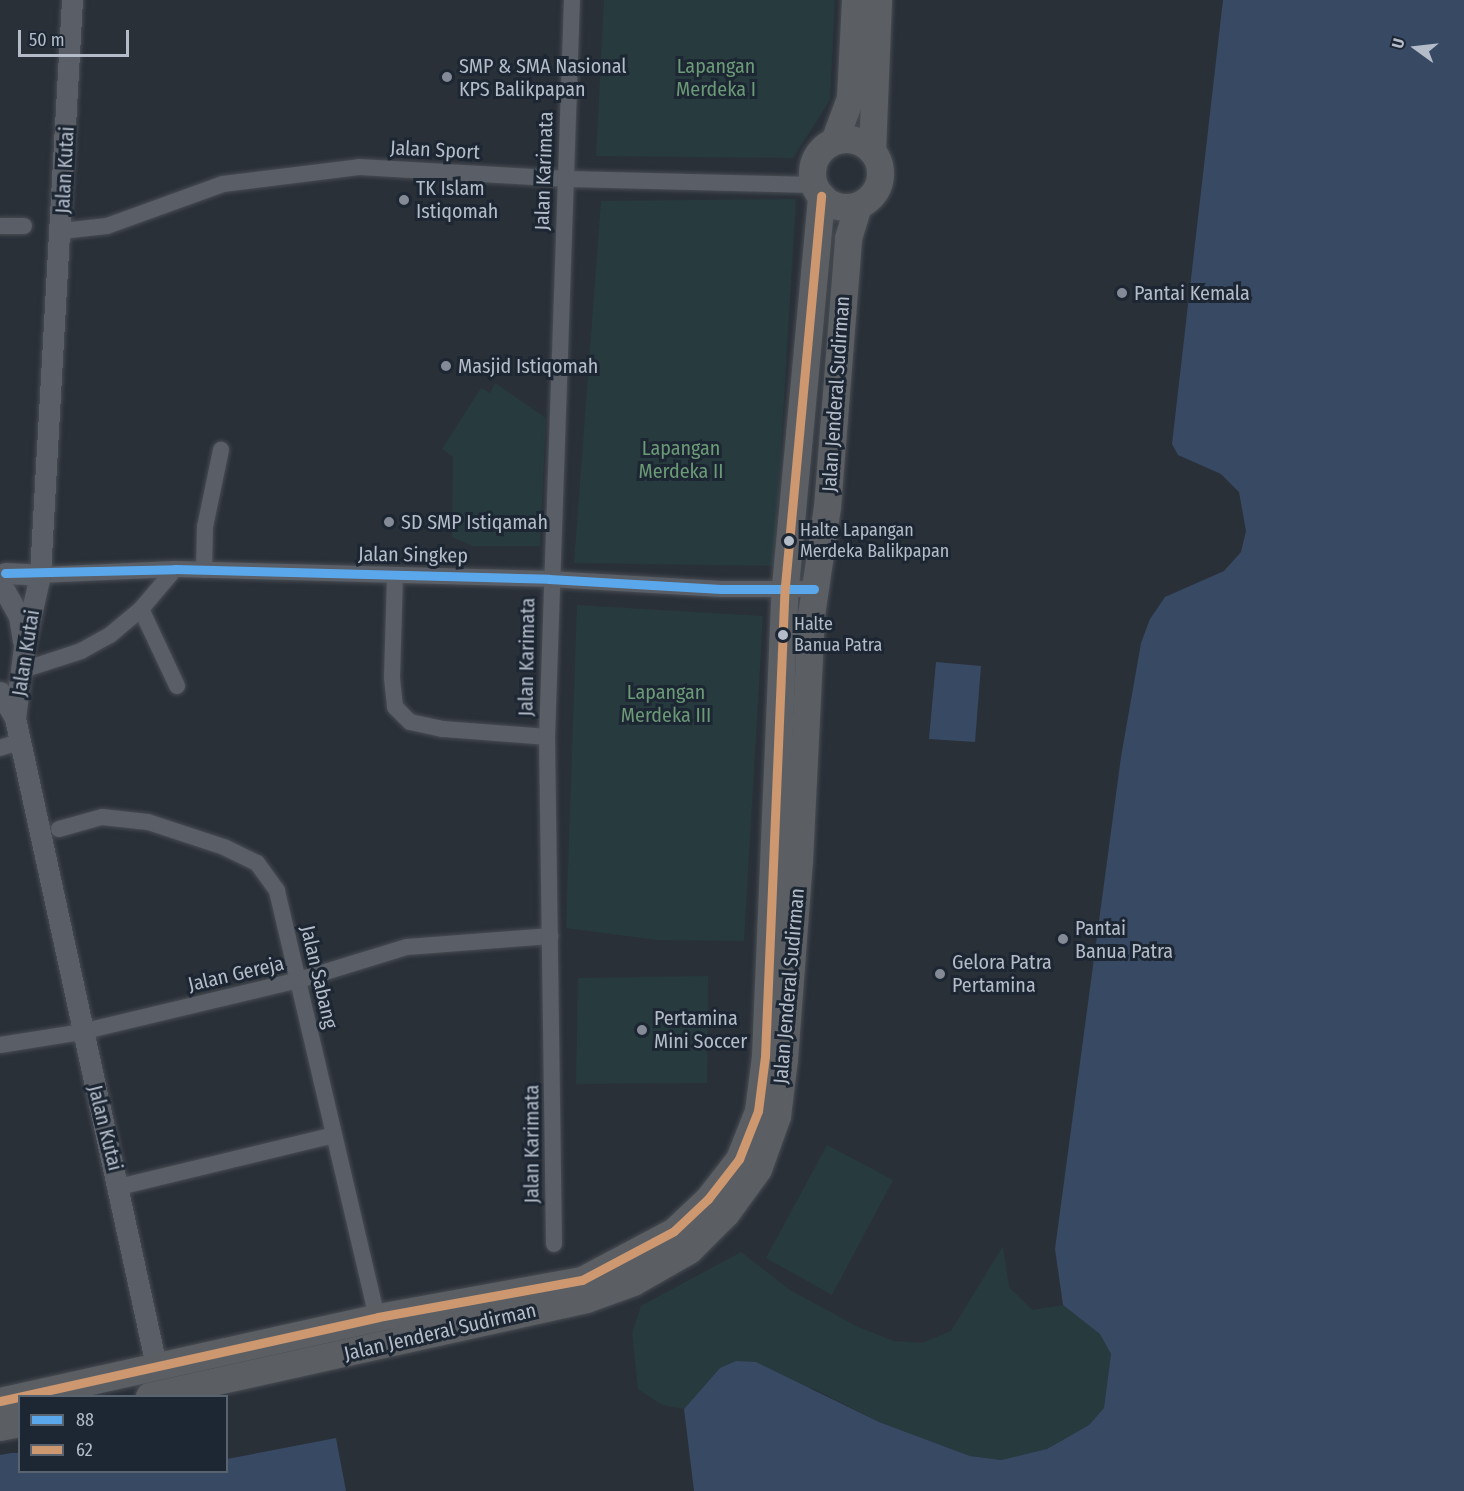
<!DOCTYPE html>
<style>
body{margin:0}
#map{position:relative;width:1464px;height:1491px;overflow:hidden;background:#2a3038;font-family:"Fira Sans Condensed",sans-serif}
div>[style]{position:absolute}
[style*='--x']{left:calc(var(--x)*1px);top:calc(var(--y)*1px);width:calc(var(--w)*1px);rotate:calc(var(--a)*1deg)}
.green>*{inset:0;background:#273a3e}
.water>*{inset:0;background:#384963}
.roads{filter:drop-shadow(0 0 2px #484c53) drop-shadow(0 0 2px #484c53)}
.minor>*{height:16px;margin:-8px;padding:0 8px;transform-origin:8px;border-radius:8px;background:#5a5e66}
.tertiary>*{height:21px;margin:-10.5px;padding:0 10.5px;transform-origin:10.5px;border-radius:10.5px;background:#5a5e66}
.trunk>*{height:27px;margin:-13.5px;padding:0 13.5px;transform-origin:13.5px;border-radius:13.5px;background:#5b5f64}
.trunk>.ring{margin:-13.5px;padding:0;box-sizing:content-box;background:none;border:27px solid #5b5f64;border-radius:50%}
.bus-1>*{height:9px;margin:-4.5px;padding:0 4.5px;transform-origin:4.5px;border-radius:4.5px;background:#5aa8eb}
.bus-2>*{height:9px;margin:-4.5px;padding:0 4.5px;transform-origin:4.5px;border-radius:4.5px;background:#cd976f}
.dots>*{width:16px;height:16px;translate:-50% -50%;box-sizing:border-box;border:3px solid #1d2633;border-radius:50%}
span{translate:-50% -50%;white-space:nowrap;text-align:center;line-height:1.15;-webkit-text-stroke:6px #1d2633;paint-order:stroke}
.bus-label{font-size:18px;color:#b4bcc9}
.left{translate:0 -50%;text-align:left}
.poi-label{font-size:20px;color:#b4bcc9}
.park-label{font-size:20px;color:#6b9a76}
.street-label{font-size:20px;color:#b4bcc9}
.legend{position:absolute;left:18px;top:1395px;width:210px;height:78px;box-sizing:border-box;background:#1d2633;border:2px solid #59626f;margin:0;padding:8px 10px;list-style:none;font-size:18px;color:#b4bcc9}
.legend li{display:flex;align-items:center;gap:12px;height:30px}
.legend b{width:30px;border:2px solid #59626f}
.north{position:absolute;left:1386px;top:18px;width:60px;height:60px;-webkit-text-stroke:4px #1d2633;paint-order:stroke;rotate:285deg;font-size:16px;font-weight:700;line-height:24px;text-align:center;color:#b4bcc9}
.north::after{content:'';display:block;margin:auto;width:21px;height:27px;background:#b4bcc9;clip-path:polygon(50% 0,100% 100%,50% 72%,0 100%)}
.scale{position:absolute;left:18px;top:30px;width:111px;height:27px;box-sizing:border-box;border:3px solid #b4bcc9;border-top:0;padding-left:8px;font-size:18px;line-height:21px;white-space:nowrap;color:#b4bcc9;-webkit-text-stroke:4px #1d2633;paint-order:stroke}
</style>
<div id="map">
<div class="green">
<div style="clip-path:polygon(604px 0,835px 0,830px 100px,793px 158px,596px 156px)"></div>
<div style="clip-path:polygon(796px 199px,774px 566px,574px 563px,601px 201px)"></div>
<div style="clip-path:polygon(495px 383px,546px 418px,540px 546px,473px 546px,452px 537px,453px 457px,442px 449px,481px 388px,490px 393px)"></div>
<div style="clip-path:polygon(577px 605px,763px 616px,744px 941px,657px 940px,566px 928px)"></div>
<div style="clip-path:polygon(708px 976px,707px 1083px,576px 1084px,578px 978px)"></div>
<div style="clip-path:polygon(827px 1145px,893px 1180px,832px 1295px,766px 1258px)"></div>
<div style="clip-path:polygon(1003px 1246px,1009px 1287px,1032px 1310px,1063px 1305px,1101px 1334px,1111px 1354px,1104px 1408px,1089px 1425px,1047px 1449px,1001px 1460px,970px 1456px,879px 1422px,814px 1389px,720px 1368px,684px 1409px,662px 1405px,638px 1389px,632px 1333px,641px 1306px,741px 1252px,790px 1290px,858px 1327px,894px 1341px,922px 1343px,951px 1331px)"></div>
</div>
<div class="water">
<div style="clip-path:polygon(1223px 0,1464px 0,1464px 1491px,694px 1491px,684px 1409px,720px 1368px,736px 1361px,756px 1362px,879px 1422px,970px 1456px,1001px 1460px,1047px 1449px,1089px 1425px,1104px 1408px,1111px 1354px,1100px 1334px,1063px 1305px,1055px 1249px,1121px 757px,1141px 643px,1150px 619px,1165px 597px,1224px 571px,1241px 552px,1246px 531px,1239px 492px,1221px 474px,1178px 455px,1172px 444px)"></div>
<div style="clip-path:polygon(936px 662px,981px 666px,975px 742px,929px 739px)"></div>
<div style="clip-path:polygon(336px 1438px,346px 1491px,0 1491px,0 1455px,11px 1453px,19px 1453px,20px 1472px,226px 1472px,227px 1459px)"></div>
</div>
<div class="roads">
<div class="minor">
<div style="--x:0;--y:226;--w:24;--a:0"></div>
<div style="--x:62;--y:231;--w:45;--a:-6.3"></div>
<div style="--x:107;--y:226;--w:123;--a:-19.9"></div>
<div style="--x:223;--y:184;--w:137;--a:-7.1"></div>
<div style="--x:359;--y:167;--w:209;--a:3.3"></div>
<div style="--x:568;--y:179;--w:246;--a:1.4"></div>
<div style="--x:204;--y:570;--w:43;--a:-88.7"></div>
<div style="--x:205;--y:527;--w:79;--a:-78.3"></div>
<div style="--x:40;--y:575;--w:135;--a:-2.5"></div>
<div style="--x:175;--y:569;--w:374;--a:1.5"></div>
<div style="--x:549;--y:579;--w:172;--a:3.3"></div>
<div style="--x:721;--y:589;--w:93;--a:0"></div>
<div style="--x:395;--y:576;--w:102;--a:91.7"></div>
<div style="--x:392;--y:678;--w:29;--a:84"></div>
<div style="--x:395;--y:707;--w:21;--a:45"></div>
<div style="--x:410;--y:722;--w:34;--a:12"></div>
<div style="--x:443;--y:729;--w:104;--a:4.4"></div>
<div style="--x:141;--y:609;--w:85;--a:64.9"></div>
<div style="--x:23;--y:670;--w:61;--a:-18.1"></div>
<div style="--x:81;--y:651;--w:33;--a:-29"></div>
<div style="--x:110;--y:635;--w:40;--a:-40"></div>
<div style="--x:141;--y:609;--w:52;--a:-49.6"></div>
<div style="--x:0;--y:748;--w:20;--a:-18"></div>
<div style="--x:59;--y:829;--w:45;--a:-15.6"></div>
<div style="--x:102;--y:817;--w:46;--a:6.2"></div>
<div style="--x:148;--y:822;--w:80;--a:18.2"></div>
<div style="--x:224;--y:847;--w:37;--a:26"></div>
<div style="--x:257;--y:863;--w:34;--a:54"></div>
<div style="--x:277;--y:891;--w:428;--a:76.8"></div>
<div style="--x:0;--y:1045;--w:82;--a:-9.1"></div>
<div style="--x:81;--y:1032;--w:224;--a:-13.4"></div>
<div style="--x:299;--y:980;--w:113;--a:-17"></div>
<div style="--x:407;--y:947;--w:144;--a:-4.4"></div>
<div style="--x:119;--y:1187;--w:221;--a:-13.6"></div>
<div style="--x:554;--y:1244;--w:507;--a:-90.79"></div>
<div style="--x:547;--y:737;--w:737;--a:-88.06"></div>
</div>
<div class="tertiary">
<div style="--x:72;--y:0;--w:576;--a:93.19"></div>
<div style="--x:40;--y:575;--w:73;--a:102.7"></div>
<div style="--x:24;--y:646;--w:73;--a:97.1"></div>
<div style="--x:15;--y:718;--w:662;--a:77.71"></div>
<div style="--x:5;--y:573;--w:35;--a:3"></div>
<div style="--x:5;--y:591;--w:29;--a:61"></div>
<div style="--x:19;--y:616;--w:25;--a:81"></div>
<div style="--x:0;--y:692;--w:30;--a:60"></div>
</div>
<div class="trunk">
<div class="ring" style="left:812px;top:139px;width:41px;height:41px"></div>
<div style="--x:834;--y:141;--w:46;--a:-69.6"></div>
<div style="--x:850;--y:98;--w:98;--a:-87.1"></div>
<div style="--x:872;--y:151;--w:151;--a:-87.7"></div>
<div style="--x:149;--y:1396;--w:448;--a:-12.5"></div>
<div style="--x:586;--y:1299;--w:50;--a:-19.9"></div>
<div style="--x:633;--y:1282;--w:64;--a:-29.7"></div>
<div style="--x:689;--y:1250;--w:52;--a:-45"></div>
<div style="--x:726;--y:1213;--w:54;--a:-54"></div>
<div style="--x:758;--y:1169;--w:56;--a:-70.3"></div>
<div style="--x:777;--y:1116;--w:57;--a:-83"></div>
<div style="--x:784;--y:1059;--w:199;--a:-85.7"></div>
<div style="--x:799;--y:861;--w:246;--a:-87.2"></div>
<div style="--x:811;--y:615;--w:109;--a:-81.6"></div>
<div style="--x:827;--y:507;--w:270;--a:-85.5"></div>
<div style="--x:848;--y:238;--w:34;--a:-73"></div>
<div style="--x:0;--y:1401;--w:387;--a:-12.5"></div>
<div style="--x:378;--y:1317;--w:207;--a:-10.3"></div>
<div style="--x:582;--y:1280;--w:104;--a:-28"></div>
<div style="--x:674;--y:1231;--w:47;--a:-43.3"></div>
<div style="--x:708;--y:1199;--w:51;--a:-52.2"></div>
<div style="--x:739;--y:1159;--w:52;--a:-68.4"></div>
<div style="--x:758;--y:1111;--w:55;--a:-82.7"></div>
<div style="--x:765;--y:1056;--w:470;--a:-87.6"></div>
<div style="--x:785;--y:586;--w:392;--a:-84.7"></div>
<div style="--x:0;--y:1427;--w:20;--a:-11"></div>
</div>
</div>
<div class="bus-1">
<div style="--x:5;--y:573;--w:170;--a:-1.3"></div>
<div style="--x:175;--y:569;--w:374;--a:1.5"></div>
<div style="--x:549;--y:579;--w:172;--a:3.3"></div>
<div style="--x:721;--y:589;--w:93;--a:0"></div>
</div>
<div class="bus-2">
<div style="--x:0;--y:1401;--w:387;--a:-12.5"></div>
<div style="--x:378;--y:1317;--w:207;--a:-10.3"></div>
<div style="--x:582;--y:1280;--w:104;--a:-28"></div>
<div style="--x:674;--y:1231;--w:47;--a:-43.3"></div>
<div style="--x:708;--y:1199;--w:51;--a:-52.2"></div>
<div style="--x:739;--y:1159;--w:52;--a:-68.4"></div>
<div style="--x:758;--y:1111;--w:55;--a:-82.7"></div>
<div style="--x:765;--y:1056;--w:470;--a:-87.6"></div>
<div style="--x:785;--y:586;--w:392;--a:-84.7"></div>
</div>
<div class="dots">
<div style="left:447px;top:77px;background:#848b96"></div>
<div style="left:404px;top:200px;background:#848b96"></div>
<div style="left:1122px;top:293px;background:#848b96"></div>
<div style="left:446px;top:366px;background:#848b96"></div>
<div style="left:389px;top:522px;background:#848b96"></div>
<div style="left:789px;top:541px;background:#b4bcc9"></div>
<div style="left:783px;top:635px;background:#b4bcc9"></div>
<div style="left:1063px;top:939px;background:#848b96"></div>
<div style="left:940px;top:974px;background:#848b96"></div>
<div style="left:642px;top:1030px;background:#848b96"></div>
</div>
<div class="bus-label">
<span class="left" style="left:800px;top:541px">Halte Lapangan<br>Merdeka Balikpapan</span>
<span class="left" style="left:794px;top:635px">Halte<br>Banua Patra</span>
</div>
<div class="poi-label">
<span class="left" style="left:459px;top:78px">SMP &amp; SMA Nasional<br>KPS Balikpapan</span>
<span class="left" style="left:416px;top:200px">TK Islam<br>Istiqomah</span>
<span class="left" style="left:1134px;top:293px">Pantai Kemala</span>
<span class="left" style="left:458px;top:366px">Masjid Istiqomah</span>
<span class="left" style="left:401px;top:522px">SD SMP Istiqamah</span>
<span class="left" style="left:1075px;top:940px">Pantai<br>Banua Patra</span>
<span class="left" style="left:952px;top:974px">Gelora Patra<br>Pertamina</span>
<span class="left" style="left:654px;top:1030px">Pertamina<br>Mini Soccer</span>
</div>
<div class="park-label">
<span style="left:716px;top:78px">Lapangan<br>Merdeka I</span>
<span style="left:681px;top:460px">Lapangan<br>Merdeka II</span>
<span style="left:666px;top:704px">Lapangan<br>Merdeka III</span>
</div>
<div class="street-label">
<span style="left:435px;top:150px;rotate:3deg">Jalan Sport</span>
<span style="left:65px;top:170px;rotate:-87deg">Jalan Kutai</span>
<span style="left:544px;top:171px;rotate:-88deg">Jalan Karimata</span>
<span style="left:836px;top:394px;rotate:-86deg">Jalan Jenderal Sudirman</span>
<span style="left:413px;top:555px;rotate:1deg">Jalan Singkep</span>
<span style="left:26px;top:653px;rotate:-81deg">Jalan Kutai</span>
<span style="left:527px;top:657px;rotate:-89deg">Jalan Karimata</span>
<span style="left:236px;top:974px;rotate:-13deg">Jalan Gereja</span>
<span style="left:319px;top:977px;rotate:77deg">Jalan Sabang</span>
<span style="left:789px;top:986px;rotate:-85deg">Jalan Jenderal Sudirman</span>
<span style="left:105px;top:1128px;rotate:76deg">Jalan Kutai</span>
<span style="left:532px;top:1144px;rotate:-90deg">Jalan Karimata</span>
<span style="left:440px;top:1332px;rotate:-13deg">Jalan Jenderal Sudirman</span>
</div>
<ul class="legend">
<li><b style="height:8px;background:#5aa8eb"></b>88</li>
<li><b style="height:8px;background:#cd976f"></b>62</li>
</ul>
<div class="north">U</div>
<div class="scale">50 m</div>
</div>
